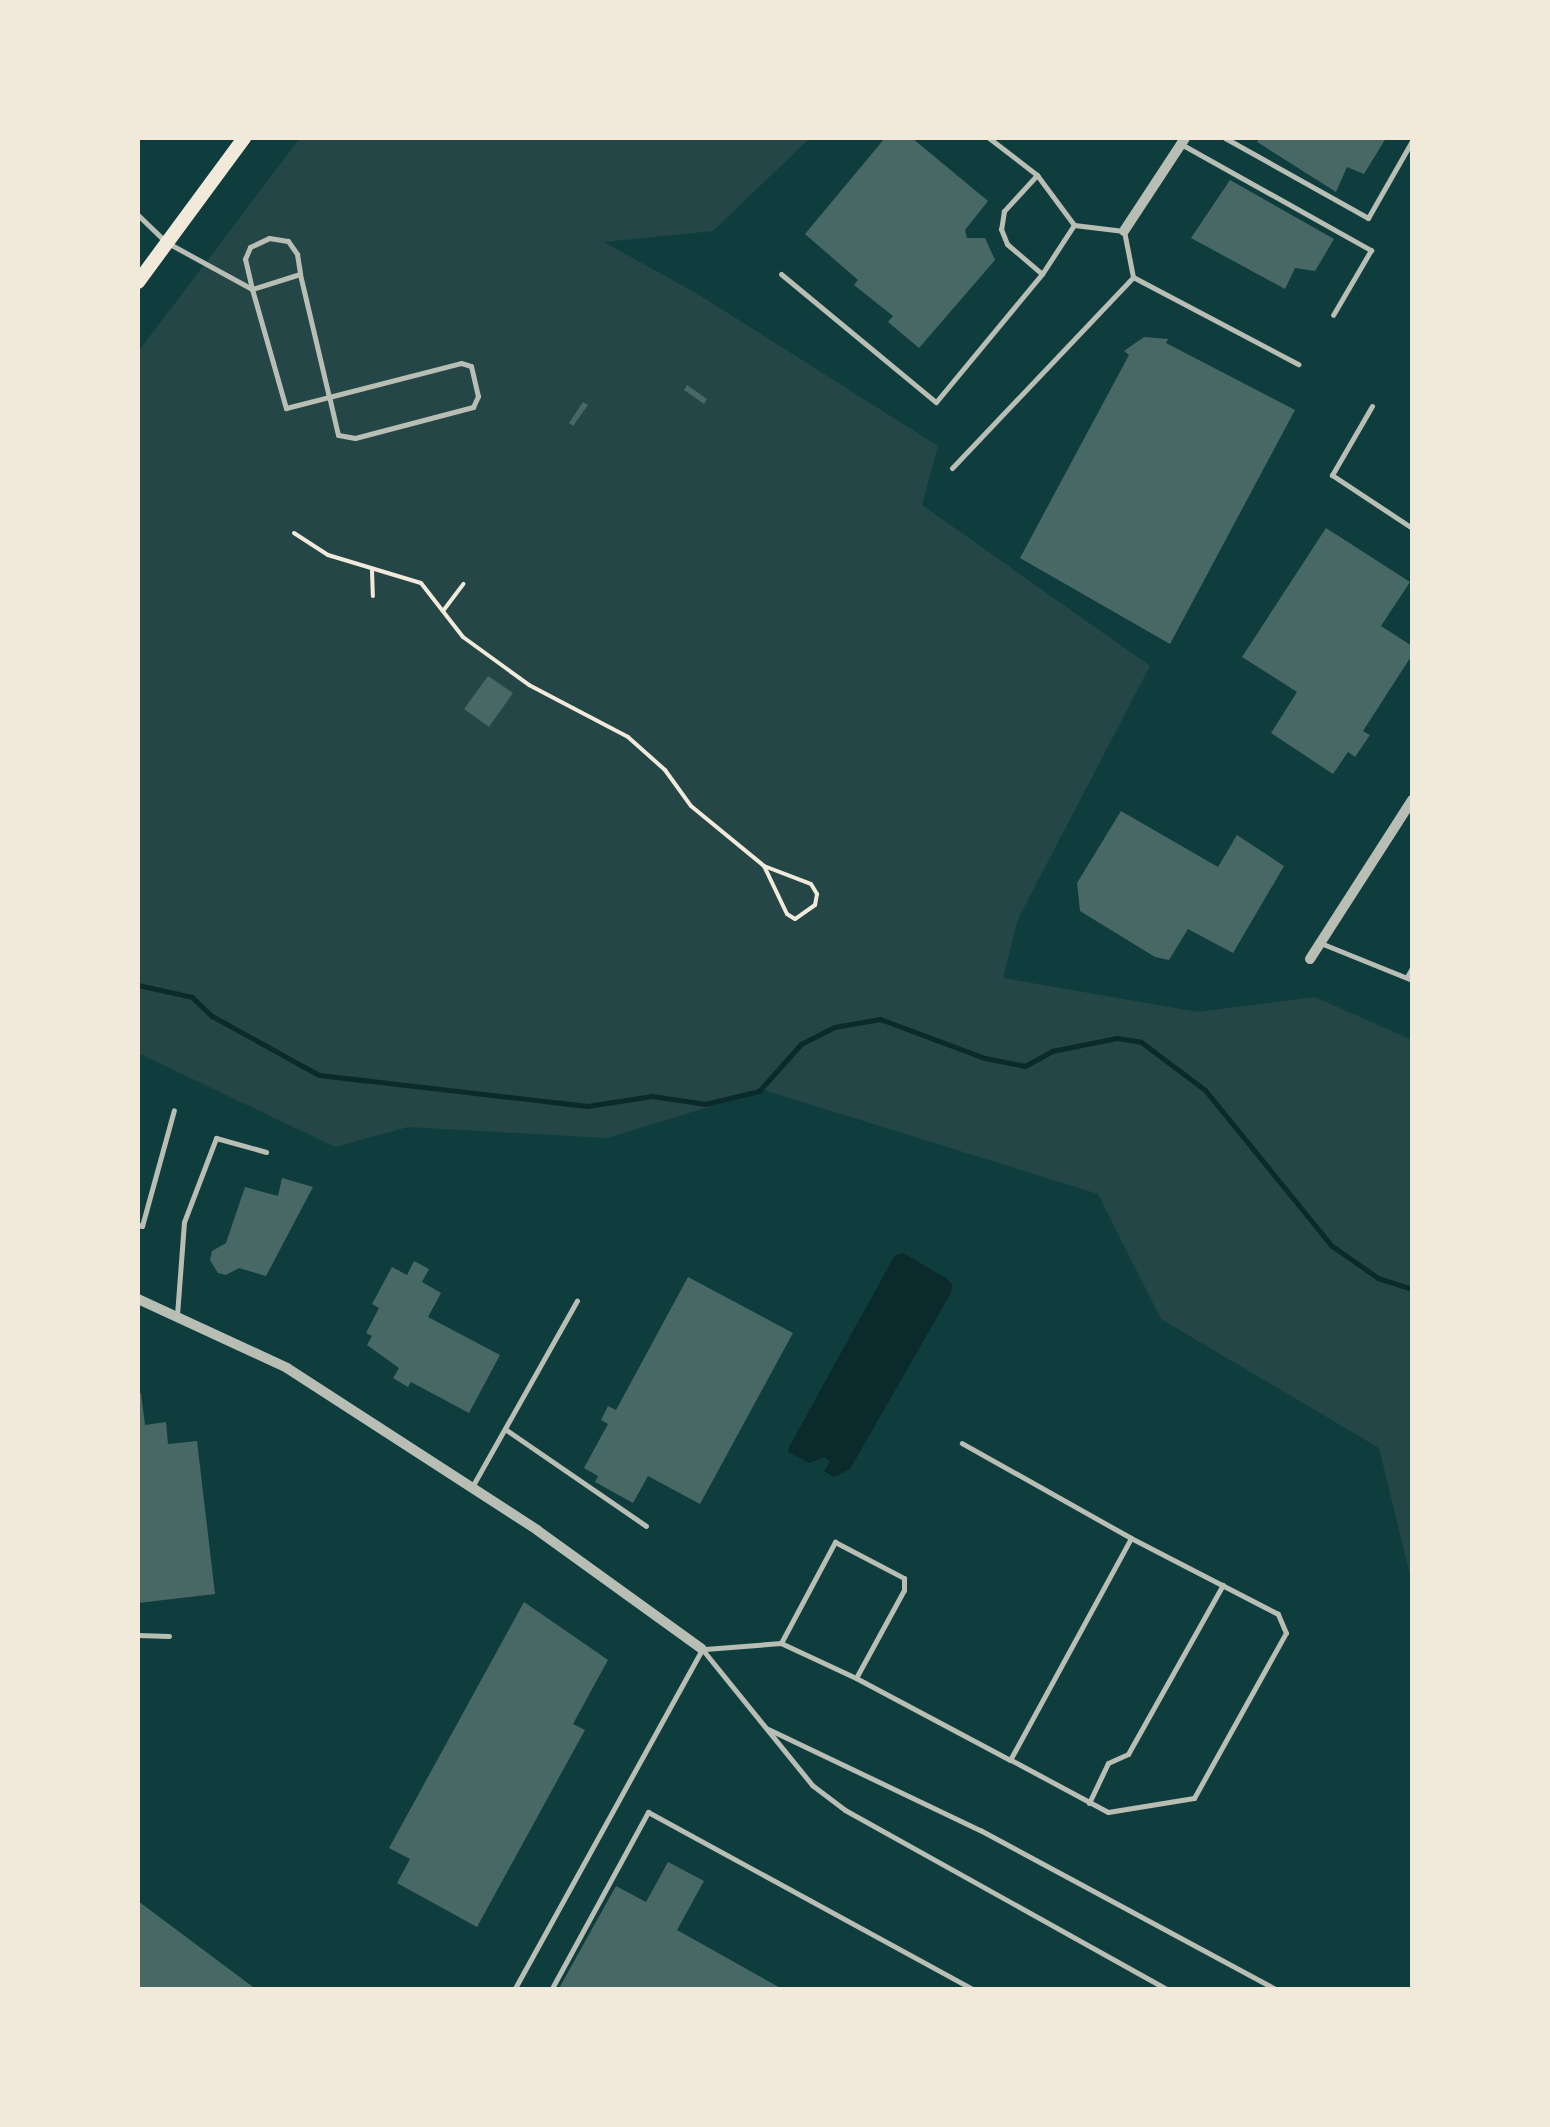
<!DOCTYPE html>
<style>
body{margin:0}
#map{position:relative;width:1550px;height:2127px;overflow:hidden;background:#0f3d3e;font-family:Manrope,sans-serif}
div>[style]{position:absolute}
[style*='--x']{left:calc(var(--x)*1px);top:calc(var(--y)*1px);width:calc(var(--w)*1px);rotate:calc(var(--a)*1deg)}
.green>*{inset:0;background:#244646}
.water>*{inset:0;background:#0a2a2b}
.stream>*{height:5px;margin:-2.5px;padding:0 2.5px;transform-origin:2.5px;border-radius:2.5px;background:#0a2a2b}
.building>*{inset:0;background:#486865}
.path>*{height:4px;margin:-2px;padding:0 2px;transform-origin:2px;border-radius:2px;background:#f1e9da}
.service>*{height:5px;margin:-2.5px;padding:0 2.5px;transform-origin:2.5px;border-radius:2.5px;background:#b8beb3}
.minor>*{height:10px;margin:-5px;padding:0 5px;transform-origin:5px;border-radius:5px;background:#b8beb3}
.secondary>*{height:14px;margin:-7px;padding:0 7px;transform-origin:7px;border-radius:7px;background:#f1e9da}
span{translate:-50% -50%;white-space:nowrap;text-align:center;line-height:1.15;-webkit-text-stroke:10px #f1e9da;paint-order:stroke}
.frame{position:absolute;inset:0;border:140px solid #f1e9da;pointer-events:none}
</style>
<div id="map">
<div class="green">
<div style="clip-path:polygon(300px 138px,810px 138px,713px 231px,604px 242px,696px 293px,938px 446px,922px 505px,1150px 666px,1018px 919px,1003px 978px,1198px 1012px,1315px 997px,1412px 1040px,1412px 1583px,1379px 1448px,1161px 1319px,1098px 1194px,764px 1090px,607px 1138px,408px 1127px,335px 1147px,138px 1053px,138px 352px)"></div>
</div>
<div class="water">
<div style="clip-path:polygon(903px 1253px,946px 1278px,952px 1284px,951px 1293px,850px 1469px,834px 1477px,824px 1471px,830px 1462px,825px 1457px,809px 1463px,788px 1452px,789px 1447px,895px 1255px)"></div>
</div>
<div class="stream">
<div style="--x:138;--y:985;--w:55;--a:12.5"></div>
<div style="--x:192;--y:997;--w:28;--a:44"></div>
<div style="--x:212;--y:1016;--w:122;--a:28.9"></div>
<div style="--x:319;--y:1075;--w:270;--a:6.6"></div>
<div style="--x:587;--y:1106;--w:66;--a:-8.7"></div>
<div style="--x:652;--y:1096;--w:54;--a:8.6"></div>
<div style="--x:705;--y:1104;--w:56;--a:-13.5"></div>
<div style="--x:759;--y:1091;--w:63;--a:-48.2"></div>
<div style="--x:801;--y:1044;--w:37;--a:-27"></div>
<div style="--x:834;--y:1027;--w:47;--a:-9.9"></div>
<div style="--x:880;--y:1019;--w:112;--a:20.4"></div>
<div style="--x:985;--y:1058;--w:41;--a:11.3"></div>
<div style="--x:1025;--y:1066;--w:31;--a:-29"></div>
<div style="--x:1052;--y:1051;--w:66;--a:-11.3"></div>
<div style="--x:1117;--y:1038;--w:24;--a:9"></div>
<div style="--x:1141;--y:1042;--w:80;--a:36.9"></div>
<div style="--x:1205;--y:1090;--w:201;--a:50.9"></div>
<div style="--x:1332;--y:1246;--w:56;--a:34.8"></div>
<div style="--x:1378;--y:1278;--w:36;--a:18"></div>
</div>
<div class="building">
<div style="clip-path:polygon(885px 138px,912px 138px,988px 201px,965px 230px,967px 238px,985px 238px,995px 260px,919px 348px,888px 322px,893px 316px,854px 285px,858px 280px,805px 234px)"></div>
<div style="clip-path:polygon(1260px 138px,1386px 138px,1364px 174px,1347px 167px,1336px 192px,1257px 142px)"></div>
<div style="clip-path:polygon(1230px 180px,1334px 239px,1315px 271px,1295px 268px,1285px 289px,1191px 238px)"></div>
<div style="clip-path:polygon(1144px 337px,1168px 339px,1166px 343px,1295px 410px,1170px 644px,1020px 558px,1129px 355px,1124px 351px)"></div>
<div style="clip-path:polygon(687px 385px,707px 399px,704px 404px,684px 390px)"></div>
<div style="clip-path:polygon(583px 402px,588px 405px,573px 426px,569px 423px)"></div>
<div style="clip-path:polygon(1326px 528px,1410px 582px,1381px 626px,1412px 646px,1412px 655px,1363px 731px,1370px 735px,1355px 757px,1348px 752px,1333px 774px,1271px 733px,1297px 692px,1242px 657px)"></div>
<div style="clip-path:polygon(488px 676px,513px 693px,489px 727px,464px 709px)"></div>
<div style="clip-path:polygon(1121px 811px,1218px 867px,1237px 835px,1284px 866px,1233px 953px,1188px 929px,1169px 960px,1155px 957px,1080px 911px,1077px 883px)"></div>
<div style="clip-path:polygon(282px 1178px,313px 1187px,266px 1276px,239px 1268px,226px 1275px,218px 1273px,210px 1260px,212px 1251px,226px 1243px,245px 1187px,278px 1196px)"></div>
<div style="clip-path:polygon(414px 1261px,429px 1269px,422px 1282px,441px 1293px,428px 1317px,500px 1355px,469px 1413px,411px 1382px,408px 1387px,393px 1378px,399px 1368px,367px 1345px,372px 1336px,366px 1333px,379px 1308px,372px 1304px,392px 1267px,407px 1275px)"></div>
<div style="clip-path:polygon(688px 1277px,793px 1333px,700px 1504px,648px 1476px,633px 1503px,595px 1482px,598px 1476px,584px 1468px,608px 1424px,601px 1420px,608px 1406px,616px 1410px)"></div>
<div style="clip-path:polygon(138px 1393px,141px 1393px,145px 1425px,166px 1422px,168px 1444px,197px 1441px,215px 1594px,138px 1603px)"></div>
<div style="clip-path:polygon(524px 1602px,608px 1660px,573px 1724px,585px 1730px,477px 1927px,397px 1883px,410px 1859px,389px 1848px)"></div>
<div style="clip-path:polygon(668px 1862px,704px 1881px,677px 1930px,784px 1990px,558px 1990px,616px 1886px,646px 1902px)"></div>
<div style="clip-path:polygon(138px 1901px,257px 1990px,138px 1990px)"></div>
</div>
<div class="path">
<div style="--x:294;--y:533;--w:40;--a:32.9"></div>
<div style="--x:328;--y:555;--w:97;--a:16.8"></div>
<div style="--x:421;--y:583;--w:68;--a:52.1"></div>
<div style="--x:463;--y:637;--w:82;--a:36"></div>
<div style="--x:529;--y:685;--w:112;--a:27.7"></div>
<div style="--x:628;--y:737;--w:50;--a:41.7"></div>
<div style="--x:665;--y:770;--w:44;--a:54.2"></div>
<div style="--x:691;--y:806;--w:94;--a:39.4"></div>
<div style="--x:764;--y:866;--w:50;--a:21"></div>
<div style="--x:811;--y:884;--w:12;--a:59"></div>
<div style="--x:817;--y:894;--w:11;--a:100"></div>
<div style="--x:815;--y:905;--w:24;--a:145"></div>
<div style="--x:795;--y:919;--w:9;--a:-148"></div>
<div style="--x:787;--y:914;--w:53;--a:-115.6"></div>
<div style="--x:372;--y:571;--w:25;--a:88"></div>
<div style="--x:443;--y:611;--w:34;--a:-53"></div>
</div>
<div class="service">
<div style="--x:989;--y:138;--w:61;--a:37.6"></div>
<div style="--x:1037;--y:175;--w:62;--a:53.5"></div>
<div style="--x:1074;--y:225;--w:50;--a:6.8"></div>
<div style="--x:1124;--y:231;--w:47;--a:78.9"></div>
<div style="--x:1133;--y:277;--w:187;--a:27.8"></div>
<div style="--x:1225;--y:138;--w:164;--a:29.2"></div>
<div style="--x:1368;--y:218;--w:89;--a:-60.3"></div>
<div style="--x:1181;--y:144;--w:218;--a:29.2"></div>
<div style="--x:1371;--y:250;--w:75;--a:120.3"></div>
<div style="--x:1037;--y:175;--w:49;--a:132.5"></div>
<div style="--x:1004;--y:211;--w:18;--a:99"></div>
<div style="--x:1001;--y:229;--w:16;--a:68"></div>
<div style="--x:1007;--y:244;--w:46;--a:40.6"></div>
<div style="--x:138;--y:215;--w:39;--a:44"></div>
<div style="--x:166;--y:242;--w:98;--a:28.7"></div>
<div style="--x:252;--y:289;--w:124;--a:74.1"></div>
<div style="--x:286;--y:408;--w:44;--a:-14.3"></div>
<div style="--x:329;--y:397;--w:136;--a:-14.4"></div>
<div style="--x:461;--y:363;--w:10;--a:17"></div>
<div style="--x:471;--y:366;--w:31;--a:77"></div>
<div style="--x:478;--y:396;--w:12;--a:114"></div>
<div style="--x:473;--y:407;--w:122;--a:165.3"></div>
<div style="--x:355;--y:438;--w:17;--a:-170"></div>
<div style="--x:338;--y:435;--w:39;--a:-103"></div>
<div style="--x:329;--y:397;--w:126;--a:-103.3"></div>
<div style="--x:300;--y:274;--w:50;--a:162.6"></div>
<div style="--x:252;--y:289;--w:31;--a:-103"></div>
<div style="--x:245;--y:259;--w:13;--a:-67"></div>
<div style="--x:250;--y:247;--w:21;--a:-25"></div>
<div style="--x:269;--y:238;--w:19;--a:9"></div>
<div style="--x:288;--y:241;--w:16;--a:55"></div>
<div style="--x:297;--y:254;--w:20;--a:81"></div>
<div style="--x:781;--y:274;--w:201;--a:39.6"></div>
<div style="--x:936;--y:402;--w:166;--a:-50.4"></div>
<div style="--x:1042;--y:274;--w:59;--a:-56.9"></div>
<div style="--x:1372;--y:406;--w:80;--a:120.1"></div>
<div style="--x:1332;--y:475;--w:96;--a:33.5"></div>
<div style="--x:952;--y:468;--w:263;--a:-46.5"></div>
<div style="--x:1323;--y:944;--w:96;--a:22"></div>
<div style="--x:1407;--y:977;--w:10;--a:-61"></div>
<div style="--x:138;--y:1225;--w:4;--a:14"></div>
<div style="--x:142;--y:1226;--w:120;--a:-74.6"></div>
<div style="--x:177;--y:1315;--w:93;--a:-85.7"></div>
<div style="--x:184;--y:1222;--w:90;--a:-69.1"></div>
<div style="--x:216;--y:1138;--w:52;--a:15.6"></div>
<div style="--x:505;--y:1429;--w:171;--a:34.5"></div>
<div style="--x:472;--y:1487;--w:214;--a:-60.6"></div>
<div style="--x:138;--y:1635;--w:31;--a:2"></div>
<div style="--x:702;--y:1649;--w:175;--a:51"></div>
<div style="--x:812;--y:1785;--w:41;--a:37.1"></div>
<div style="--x:845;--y:1810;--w:370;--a:29.1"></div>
<div style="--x:705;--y:1649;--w:76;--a:-4.5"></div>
<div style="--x:781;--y:1643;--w:115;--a:-61.9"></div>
<div style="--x:835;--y:1542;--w:78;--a:27.6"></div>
<div style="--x:904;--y:1578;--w:12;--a:90"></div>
<div style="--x:904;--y:1590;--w:100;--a:118.6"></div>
<div style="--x:856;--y:1678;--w:83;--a:-155"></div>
<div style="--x:856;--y:1678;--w:174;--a:28"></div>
<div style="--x:1010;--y:1760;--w:253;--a:-61.4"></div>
<div style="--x:1131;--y:1538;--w:194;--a:-150.7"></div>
<div style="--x:768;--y:1729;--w:235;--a:25.5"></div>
<div style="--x:980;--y:1830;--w:337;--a:28.3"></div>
<div style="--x:1011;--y:1760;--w:110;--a:28.2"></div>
<div style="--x:1108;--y:1812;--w:87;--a:-9.2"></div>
<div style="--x:1194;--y:1798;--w:189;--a:-60.9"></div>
<div style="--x:1286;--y:1633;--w:21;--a:-113"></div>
<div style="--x:1278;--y:1614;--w:165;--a:-152.7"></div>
<div style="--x:1089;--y:1803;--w:44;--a:-64.6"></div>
<div style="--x:1108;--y:1763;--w:22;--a:-24"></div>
<div style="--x:1128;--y:1754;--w:194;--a:-60.7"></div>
<div style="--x:514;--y:1990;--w:387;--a:-61.1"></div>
<div style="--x:551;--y:1990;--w:203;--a:-61.4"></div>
<div style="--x:648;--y:1812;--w:372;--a:28.6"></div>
</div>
<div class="minor">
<div style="--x:1124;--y:231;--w:111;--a:-56.7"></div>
<div style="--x:1310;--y:959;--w:189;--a:-57.3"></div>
<div style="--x:138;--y:1299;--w:164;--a:24.8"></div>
<div style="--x:287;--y:1368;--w:298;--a:32.9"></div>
<div style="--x:537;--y:1530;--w:203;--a:35.8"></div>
</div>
<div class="secondary">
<div style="--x:138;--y:282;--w:179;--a:-53.6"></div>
</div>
<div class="frame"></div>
</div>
